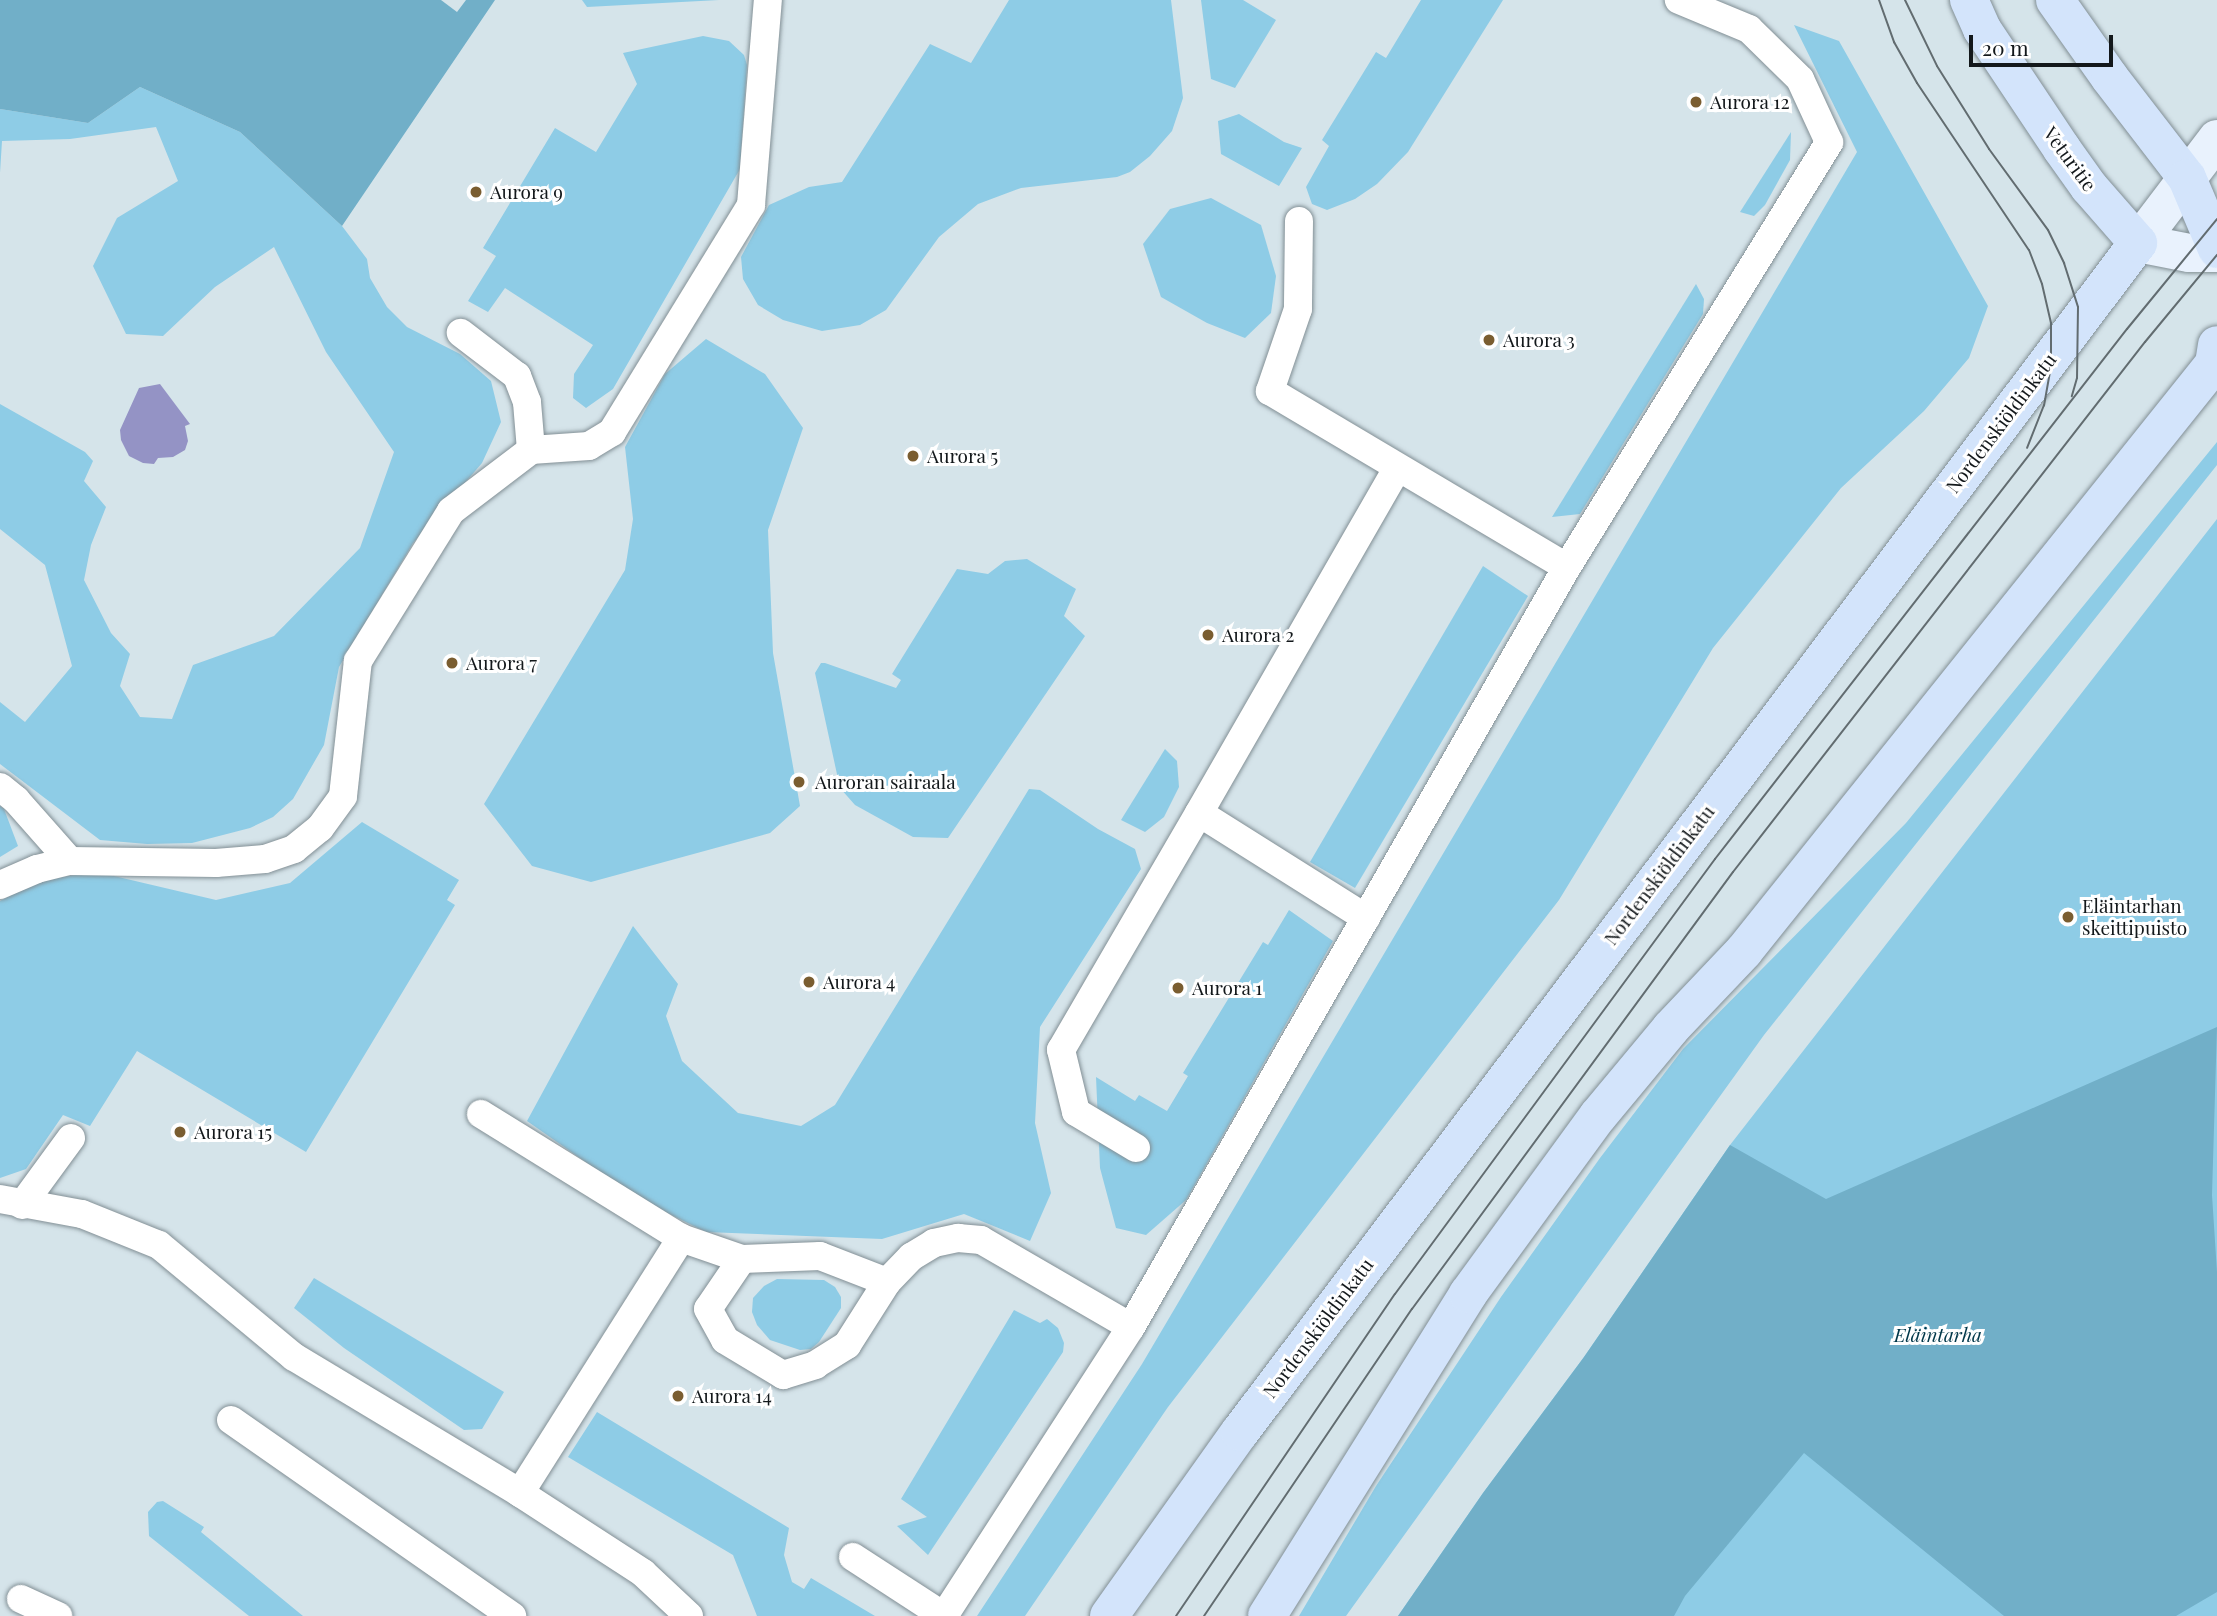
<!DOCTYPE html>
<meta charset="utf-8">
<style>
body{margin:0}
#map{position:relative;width:2217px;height:1616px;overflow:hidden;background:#d5e4ea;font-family:"Playfair Display",serif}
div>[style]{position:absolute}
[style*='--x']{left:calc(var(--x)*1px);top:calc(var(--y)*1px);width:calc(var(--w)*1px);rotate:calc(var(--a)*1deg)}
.green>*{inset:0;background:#8ecce6}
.forest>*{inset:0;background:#71afc8}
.water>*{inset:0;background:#9493c5}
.roads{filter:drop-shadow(0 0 2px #828f95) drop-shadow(0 0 2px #828f95)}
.service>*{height:28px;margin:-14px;padding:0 14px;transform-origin:14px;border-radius:14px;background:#fff}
.secondary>*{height:38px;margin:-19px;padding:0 19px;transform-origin:19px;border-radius:19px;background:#e9f2fd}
.primary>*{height:38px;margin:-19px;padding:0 19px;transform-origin:19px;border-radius:19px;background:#d3e4fb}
.tram>*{height:2px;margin:-1px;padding:0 1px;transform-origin:1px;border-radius:1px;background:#626c70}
.dots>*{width:19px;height:19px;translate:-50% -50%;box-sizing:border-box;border:4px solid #fff;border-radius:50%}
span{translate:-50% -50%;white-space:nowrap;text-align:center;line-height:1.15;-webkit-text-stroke:6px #fff;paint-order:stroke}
.poi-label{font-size:19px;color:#13181b}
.left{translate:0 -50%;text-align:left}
.street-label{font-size:19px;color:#13181b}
.park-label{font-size:19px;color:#003749;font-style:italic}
.scale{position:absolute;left:1969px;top:35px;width:144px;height:32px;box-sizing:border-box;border:4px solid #13181b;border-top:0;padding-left:9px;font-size:21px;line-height:24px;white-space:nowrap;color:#13181b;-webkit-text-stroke:5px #fff;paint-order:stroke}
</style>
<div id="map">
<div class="green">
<div style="clip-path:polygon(582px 0,719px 0,587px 7px)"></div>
<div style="clip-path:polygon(1009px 0,1171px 0,1183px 98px,1172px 131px,1150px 156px,1130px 172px,1117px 177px,1021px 188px,978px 204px,939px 237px,886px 310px,860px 325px,822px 331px,783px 320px,758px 305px,743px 279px,741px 257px,769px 205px,809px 187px,842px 182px,930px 44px,971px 63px)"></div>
<div style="clip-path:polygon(1201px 0,1243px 0,1276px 20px,1235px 88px,1211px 79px)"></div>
<div style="clip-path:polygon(1421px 0,1503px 0,1408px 152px,1377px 184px,1355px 199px,1327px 210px,1312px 204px,1306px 187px,1329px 146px,1322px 140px,1376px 52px,1386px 58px)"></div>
<div style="clip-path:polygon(1794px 25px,1839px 41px,1988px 306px,1969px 358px,1924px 411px,1841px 488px,1713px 648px,1559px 900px,1168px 1407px,1025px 1616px,977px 1616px,1142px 1364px,1857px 152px)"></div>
<div style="clip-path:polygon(703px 36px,729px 41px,744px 55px,747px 65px,740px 169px,613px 389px,586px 408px,573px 398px,574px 374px,593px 345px,505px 288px,488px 312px,468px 301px,496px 256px,483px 248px,555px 128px,596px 152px,637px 84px,623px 53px)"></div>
<div style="clip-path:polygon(140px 87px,240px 132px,342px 226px,367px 259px,370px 278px,387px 307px,407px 327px,460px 354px,491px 381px,501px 422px,482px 463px,413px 543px,339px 667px,324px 745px,293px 799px,273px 817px,250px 828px,192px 843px,147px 844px,100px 840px,0 764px,0 702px,25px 722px,72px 666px,45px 565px,0 529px,0 404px,85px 452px,93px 461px,84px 481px,106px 507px,91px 545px,84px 580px,111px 633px,130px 654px,120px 686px,140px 717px,172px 719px,193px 665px,274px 636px,360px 548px,394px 452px,326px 352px,274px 247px,215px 287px,163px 336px,126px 334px,93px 266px,117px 218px,178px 181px,156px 127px,70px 139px,2px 141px,0 173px,0 109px,88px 123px)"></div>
<div style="clip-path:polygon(1239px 114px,1284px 142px,1302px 148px,1279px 186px,1221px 154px,1218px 121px)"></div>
<div style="clip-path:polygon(1791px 132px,1790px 160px,1765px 205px,1754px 216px,1740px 212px)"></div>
<div style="clip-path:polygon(1211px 198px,1261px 225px,1276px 276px,1271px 313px,1245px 338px,1207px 323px,1161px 297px,1143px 244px,1170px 209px)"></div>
<div style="clip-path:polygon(1696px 284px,1704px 299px,1703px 314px,1580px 514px,1552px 517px)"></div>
<div style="clip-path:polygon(706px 339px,765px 374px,803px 428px,768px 530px,773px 653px,800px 806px,770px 833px,591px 882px,532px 866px,484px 804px,625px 570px,633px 519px,625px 447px,665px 374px)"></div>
<div style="clip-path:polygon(2217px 442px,2217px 465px,1764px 1035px,1346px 1616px,1299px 1616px,1376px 1486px,1501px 1297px,1600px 1158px,1683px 1049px,1906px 823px)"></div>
<div style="clip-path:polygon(2217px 519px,2217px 1616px,1398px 1616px,1483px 1493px,1584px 1357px,1730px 1145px)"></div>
<div style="clip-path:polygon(1027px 559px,1076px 589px,1064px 616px,1085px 636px,948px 838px,913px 837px,855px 805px,840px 788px,815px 673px,821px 663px,825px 663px,896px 688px,901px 680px,892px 674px,957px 569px,988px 574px,1005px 561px)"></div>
<div style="clip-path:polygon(1483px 566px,1528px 596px,1355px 888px,1310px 862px)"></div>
<div style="clip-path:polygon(1165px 749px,1177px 761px,1179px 787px,1164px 817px,1145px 832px,1121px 820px)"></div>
<div style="clip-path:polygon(1029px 789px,1040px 790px,1098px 829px,1135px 849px,1141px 869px,1040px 1027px,1035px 1123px,1051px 1193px,1030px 1241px,964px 1214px,882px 1239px,706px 1232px,637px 1198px,527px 1121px,633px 926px,678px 984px,666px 1016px,682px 1061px,738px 1113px,801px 1126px,835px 1105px)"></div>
<div style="clip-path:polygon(0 806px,4px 809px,18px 846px,0 857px)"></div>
<div style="clip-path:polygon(362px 822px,459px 880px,447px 900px,455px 905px,306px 1152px,137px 1051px,90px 1126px,63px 1115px,26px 1169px,0 1178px,0 901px,40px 880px,97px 872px,216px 900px,290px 883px)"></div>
<div style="clip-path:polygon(1289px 910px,1333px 941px,1186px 1200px,1146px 1235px,1116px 1228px,1100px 1168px,1096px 1077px,1135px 1101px,1139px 1095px,1167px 1111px,1188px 1076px,1183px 1073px,1263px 942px,1268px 945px)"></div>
<div style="clip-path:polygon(314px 1278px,504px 1392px,482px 1429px,464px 1430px,344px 1348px,294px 1308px)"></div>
<div style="clip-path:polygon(777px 1279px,824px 1280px,835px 1287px,841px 1297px,841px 1308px,819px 1342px,811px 1349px,800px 1350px,770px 1340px,757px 1325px,752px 1312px,753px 1298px,764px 1286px)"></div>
<div style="clip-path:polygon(1014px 1310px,1040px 1323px,1047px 1319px,1058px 1328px,1064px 1343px,1063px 1352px,928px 1555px,897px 1526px,927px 1517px,901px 1499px)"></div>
<div style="clip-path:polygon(597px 1412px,789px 1528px,784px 1555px,792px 1582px,804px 1589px,811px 1578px,875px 1616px,757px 1616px,733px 1555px,568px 1457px)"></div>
<div style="clip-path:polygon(163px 1501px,204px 1527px,201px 1532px,303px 1616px,249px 1616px,149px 1536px,148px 1512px,157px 1502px)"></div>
</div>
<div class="forest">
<div style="clip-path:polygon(0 0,441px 0,457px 12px,466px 0,495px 0,342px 226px,240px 132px,140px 87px,88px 123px,0 109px)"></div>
<div style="clip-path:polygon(2217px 1027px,2212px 1195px,2217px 1272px,2217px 1592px,2176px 1616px,2004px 1616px,1804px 1453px,1685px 1596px,1674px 1616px,1398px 1616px,1483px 1493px,1584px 1357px,1730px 1145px,1826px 1199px)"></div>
</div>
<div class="water">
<div style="clip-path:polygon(160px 384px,190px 424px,185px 426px,188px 441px,185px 450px,173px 457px,158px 458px,154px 464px,143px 463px,129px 456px,121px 440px,120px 430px,139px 388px)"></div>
</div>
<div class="roads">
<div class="service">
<div style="--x:1299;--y:221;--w:88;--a:90.7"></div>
<div style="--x:1298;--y:309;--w:87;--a:108.9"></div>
<div style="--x:1270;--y:391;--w:345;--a:30.7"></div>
<div style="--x:531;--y:450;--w:58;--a:-3.9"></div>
<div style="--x:589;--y:446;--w:27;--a:-31"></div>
<div style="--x:612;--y:432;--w:266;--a:-58.5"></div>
<div style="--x:751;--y:205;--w:206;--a:-85.3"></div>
<div style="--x:0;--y:787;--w:21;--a:39"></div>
<div style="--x:16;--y:800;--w:81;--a:48.5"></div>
<div style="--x:0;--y:885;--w:40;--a:-23.4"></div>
<div style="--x:37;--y:869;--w:34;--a:-14"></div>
<div style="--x:70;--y:861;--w:146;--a:0.8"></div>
<div style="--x:216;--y:863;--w:49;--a:-4.7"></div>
<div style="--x:265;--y:859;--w:31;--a:-19"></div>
<div style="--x:294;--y:849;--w:33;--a:-39"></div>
<div style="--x:320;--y:828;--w:39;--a:-54"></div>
<div style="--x:343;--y:796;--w:136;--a:-83.7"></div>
<div style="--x:358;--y:661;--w:176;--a:-58.2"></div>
<div style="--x:451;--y:511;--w:101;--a:-37.3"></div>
<div style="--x:531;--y:450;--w:48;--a:-94.8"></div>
<div style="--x:527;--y:402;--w:28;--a:-111"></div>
<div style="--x:517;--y:376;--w:71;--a:-142.5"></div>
<div style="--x:1366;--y:918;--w:197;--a:-147.8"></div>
<div style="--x:1199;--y:813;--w:397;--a:-60.1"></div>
<div style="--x:481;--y:1114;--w:235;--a:31.8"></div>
<div style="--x:681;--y:1238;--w:65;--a:19"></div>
<div style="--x:742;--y:1259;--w:78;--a:-2.2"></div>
<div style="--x:820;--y:1256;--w:72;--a:21.2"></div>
<div style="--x:1136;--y:1148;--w:70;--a:-149"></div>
<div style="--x:1076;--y:1112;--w:64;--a:-103.6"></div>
<div style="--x:1061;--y:1050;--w:274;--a:-59.8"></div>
<div style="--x:0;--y:1199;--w:83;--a:10.4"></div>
<div style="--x:82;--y:1214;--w:83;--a:21.9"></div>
<div style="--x:159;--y:1245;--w:175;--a:39.7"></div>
<div style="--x:294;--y:1357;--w:264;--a:31"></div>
<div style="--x:520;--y:1493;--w:147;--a:33"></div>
<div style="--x:643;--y:1573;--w:63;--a:43.1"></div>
<div style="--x:22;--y:1205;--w:83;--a:-53.8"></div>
<div style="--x:742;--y:1259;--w:60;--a:124.2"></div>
<div style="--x:708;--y:1309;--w:35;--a:61"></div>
<div style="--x:725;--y:1340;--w:68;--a:31.1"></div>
<div style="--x:783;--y:1375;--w:34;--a:-17"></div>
<div style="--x:815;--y:1365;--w:38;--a:-32"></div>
<div style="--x:847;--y:1345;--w:75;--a:-57.6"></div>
<div style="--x:887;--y:1282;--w:35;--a:-46"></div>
<div style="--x:911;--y:1257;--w:27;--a:-31"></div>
<div style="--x:934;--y:1243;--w:25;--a:-12"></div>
<div style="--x:958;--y:1238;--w:23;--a:5"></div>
<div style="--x:981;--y:1240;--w:173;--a:30.1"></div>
<div style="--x:231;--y:1420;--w:343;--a:34.9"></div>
<div style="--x:520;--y:1493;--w:302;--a:-57.7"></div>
<div style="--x:853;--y:1557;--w:108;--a:33"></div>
<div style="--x:21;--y:1599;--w:41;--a:24.7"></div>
<div style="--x:944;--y:1616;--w:344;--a:-57.1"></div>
<div style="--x:1131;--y:1327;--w:876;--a:-60.16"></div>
<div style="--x:1567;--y:567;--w:499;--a:-58.3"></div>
<div style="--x:1829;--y:142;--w:69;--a:-114.7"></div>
<div style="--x:1800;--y:79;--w:71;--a:-135.6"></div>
<div style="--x:1749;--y:29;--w:76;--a:-157.5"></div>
</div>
<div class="secondary">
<div style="--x:2217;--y:139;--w:131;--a:127.2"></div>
<div style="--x:2138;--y:243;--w:52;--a:11.1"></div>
<div style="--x:2189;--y:253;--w:28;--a:0"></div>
</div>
<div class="primary">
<div style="--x:2055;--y:0;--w:95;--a:54.8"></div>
<div style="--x:2110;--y:78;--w:126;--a:52.4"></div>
<div style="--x:2187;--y:178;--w:77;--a:67.1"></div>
<div style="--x:1109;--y:1616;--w:226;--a:-54.6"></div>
<div style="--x:1240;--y:1432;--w:1490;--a:-52.94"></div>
<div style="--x:2138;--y:243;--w:74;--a:-131.2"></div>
<div style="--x:2089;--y:187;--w:47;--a:-125.4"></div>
<div style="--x:2062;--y:149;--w:144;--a:-123.7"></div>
<div style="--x:1982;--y:29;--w:32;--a:-114"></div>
<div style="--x:1267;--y:1616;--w:380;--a:-58"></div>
<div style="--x:1468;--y:1294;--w:220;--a:-53.9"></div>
<div style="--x:1598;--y:1116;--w:114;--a:-50.3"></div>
<div style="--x:1671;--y:1028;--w:106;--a:-46.5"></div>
<div style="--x:1744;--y:951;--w:752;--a:-51.32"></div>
<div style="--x:2214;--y:364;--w:19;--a:-81"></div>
</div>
</div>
<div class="tram">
<div style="--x:1879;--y:0;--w:45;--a:70.3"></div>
<div style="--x:1894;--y:42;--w:47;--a:60.7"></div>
<div style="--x:1917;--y:83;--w:201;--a:56.2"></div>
<div style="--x:2029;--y:250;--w:36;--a:69"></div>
<div style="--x:2042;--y:284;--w:40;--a:77"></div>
<div style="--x:2051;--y:323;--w:43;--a:90"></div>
<div style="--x:2051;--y:366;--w:40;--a:100"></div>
<div style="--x:2044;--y:405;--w:46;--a:111.6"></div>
<div style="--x:1905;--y:0;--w:73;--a:64.1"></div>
<div style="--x:1937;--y:66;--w:98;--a:57.9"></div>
<div style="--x:1989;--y:149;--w:100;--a:53.9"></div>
<div style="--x:2048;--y:230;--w:37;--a:64"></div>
<div style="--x:2064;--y:263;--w:46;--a:72.3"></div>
<div style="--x:2078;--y:307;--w:71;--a:90.8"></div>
<div style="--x:2077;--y:378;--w:19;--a:106"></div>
<div style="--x:1176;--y:1616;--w:389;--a:-55.8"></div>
<div style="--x:1395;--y:1294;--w:540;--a:-53.66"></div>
<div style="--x:1715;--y:859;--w:671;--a:-52.14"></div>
<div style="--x:2127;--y:329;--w:142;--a:-50.7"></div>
<div style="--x:1204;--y:1616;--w:371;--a:-55.9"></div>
<div style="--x:1412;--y:1309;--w:542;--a:-53.7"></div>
<div style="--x:1733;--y:872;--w:671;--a:-52.14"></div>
<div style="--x:2145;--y:342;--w:113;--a:-50.4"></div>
</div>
<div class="dots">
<div style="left:1696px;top:102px;background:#7a5d30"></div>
<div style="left:476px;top:192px;background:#7a5d30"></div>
<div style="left:1489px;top:340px;background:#7a5d30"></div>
<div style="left:913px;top:456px;background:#7a5d30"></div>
<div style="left:1208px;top:635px;background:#7a5d30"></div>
<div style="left:452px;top:663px;background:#7a5d30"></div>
<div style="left:799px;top:782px;background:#7a5d30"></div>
<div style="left:2068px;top:917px;background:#7a5d30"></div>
<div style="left:809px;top:982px;background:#7a5d30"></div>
<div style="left:1178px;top:988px;background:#7a5d30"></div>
<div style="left:180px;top:1132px;background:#7a5d30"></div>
<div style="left:678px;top:1396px;background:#7a5d30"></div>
</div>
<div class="poi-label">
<span class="left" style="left:1710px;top:102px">Aurora 12</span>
<span class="left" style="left:490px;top:192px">Aurora 9</span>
<span class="left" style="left:1503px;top:340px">Aurora 3</span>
<span class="left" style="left:927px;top:456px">Aurora 5</span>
<span class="left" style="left:1222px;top:635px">Aurora 2</span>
<span class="left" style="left:466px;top:663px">Aurora 7</span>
<span class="left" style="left:815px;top:782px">Auroran sairaala</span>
<span class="left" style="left:2082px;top:917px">Eläintarhan<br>skeittipuisto</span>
<span class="left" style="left:823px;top:982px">Aurora 4</span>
<span class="left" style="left:1192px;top:988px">Aurora 1</span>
<span class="left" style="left:194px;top:1132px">Aurora 15</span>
<span class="left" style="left:692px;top:1396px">Aurora 14</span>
</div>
<div class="street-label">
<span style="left:2070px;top:159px;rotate:54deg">Veturitie</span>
<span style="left:2001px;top:423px;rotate:-53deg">Nordenskiöldinkatu</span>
<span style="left:1659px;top:875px;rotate:-53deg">Nordenskiöldinkatu</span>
<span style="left:1318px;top:1328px;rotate:-53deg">Nordenskiöldinkatu</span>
</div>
<div class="park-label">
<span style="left:1938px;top:1335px">Eläintarha</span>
</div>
<div class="scale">20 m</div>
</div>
